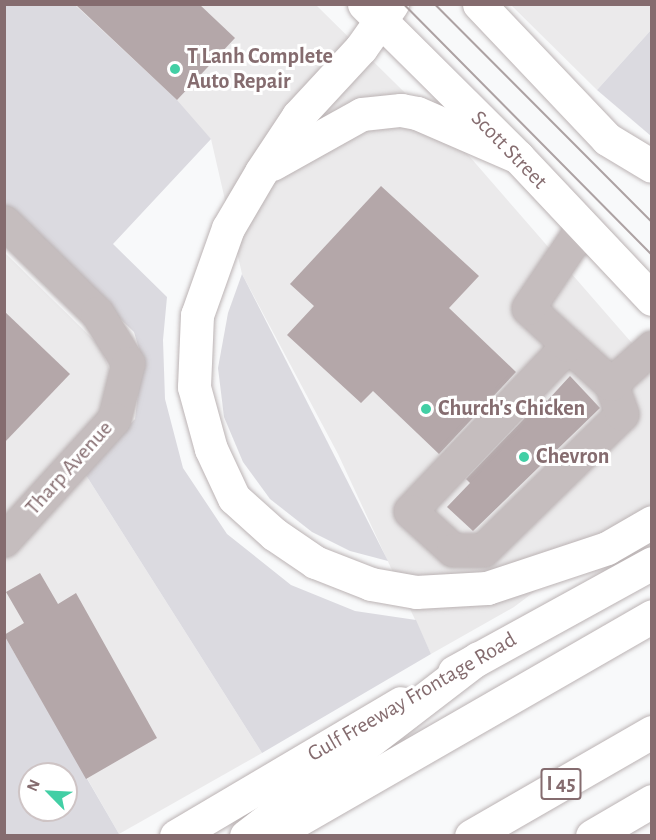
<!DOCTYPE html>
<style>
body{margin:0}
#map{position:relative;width:656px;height:840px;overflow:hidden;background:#f8f9fa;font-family:"Alegreya Sans",sans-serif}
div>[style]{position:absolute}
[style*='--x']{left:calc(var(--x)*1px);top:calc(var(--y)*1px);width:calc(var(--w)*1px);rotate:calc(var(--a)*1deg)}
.built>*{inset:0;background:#ebeaeb}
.green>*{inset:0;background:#dbdae0}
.building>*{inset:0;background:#b4a7a9}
.roads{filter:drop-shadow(0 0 2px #bbb3b4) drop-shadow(0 0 2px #bbb3b4)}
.minor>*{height:33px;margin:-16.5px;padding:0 16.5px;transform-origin:16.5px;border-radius:16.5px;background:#c5bdbe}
.major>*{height:33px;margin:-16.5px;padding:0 16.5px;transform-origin:16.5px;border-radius:16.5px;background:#fff}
.highway>*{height:33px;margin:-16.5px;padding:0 16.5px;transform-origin:16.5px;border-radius:16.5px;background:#fff}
.tram>*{height:1.5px;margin:-0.75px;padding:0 0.75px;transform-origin:0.75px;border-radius:0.75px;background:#ada2a3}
.dots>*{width:16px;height:16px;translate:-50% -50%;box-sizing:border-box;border:3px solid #fff;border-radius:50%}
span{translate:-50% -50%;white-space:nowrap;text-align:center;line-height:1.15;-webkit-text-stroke:6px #fff;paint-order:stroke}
.shield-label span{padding:2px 4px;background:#fff;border:2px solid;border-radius:4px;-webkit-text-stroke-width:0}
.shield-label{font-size:21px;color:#856c6f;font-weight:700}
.poi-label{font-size:22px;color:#856c6f;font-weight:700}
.left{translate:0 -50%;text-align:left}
.street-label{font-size:22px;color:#856c6f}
.frame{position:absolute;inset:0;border:6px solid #856c6f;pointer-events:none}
.north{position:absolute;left:18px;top:762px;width:60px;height:60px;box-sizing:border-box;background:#fff;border:2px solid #cec4c5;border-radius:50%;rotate:294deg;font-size:16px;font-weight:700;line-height:24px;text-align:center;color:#856c6f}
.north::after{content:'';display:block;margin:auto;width:21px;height:27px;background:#42cfa5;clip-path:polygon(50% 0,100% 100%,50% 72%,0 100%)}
</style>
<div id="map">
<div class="built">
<div style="clip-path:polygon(75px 5px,316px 5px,470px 157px,651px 365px,651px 504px,514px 607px,431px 654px,338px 454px,242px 274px,211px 139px)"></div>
<div style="clip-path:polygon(511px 5px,651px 5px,651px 30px,597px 90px)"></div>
<div style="clip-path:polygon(5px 253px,100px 346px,114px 381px,109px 400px,92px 423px,5px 515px)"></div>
<div style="clip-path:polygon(84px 472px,262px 753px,119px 834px,5px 635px,4px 556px)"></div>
</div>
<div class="green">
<div style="clip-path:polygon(4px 5px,75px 5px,177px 100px,211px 139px,113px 244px,167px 297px,163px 340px,165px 399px,183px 468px,227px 534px,291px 585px,355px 611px,416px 620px,431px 654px,262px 753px,84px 472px,135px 419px,142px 359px,134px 332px,5px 208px)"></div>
<div style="clip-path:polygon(651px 30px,651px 136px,597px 90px)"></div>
<div style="clip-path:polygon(242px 274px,388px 561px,350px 551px,312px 532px,270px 499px,243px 462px,224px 417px,218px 368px,228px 313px)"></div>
<div style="clip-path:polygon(evenodd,4px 635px,119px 834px,117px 835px,5px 835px,4px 635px,30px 774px,66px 774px,66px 810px,30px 810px,30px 774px)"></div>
</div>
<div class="building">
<div style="clip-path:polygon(75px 4px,199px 4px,235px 38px,177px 100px)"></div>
<div style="clip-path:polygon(381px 186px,479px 276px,449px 308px,516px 372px,439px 454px,373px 391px,361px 403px,287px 335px,314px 306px,290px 284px)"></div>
<div style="clip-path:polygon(4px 311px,70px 374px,4px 443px)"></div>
<div style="clip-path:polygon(570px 376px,600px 408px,473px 531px,447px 507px,470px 483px,466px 479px,544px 398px,547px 401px)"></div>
<div style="clip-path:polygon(40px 573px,58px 604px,76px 593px,157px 738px,86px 779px,4px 635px,24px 623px,6px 592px)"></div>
</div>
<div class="roads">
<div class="minor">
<div style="--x:4;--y:222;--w:130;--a:44.4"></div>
<div style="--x:97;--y:313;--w:59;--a:58.2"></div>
<div style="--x:128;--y:363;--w:58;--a:104"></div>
<div style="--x:114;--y:419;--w:164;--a:132.3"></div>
<div style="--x:568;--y:345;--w:229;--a:133.6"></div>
<div style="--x:410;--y:511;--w:58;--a:42.2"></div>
<div style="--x:453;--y:550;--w:30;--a:0"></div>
<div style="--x:483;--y:550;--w:194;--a:-44.4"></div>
<div style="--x:622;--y:414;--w:32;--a:-110"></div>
<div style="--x:611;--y:384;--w:58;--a:-137.8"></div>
<div style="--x:568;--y:345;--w:54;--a:-137.2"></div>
<div style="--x:528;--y:308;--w:97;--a:-56"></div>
<div style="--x:611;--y:384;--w:55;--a:-42.1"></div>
</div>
<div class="major">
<div style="--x:364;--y:4;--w:217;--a:44.8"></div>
<div style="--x:518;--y:157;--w:195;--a:46.7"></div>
<div style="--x:479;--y:4;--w:186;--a:46.5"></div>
<div style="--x:607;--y:139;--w:52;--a:31"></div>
<div style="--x:454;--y:672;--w:226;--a:-28.8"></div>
<div style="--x:176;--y:836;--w:261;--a:-30.6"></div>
</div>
<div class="highway">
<div style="--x:392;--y:4;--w:54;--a:125.2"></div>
<div style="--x:361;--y:48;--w:93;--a:132.8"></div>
<div style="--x:298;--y:116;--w:67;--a:123.5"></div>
<div style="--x:261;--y:172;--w:65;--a:120.5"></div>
<div style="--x:228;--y:228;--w:92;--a:109.6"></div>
<div style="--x:197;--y:315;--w:72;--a:92.4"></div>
<div style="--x:194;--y:387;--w:64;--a:74.7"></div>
<div style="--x:211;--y:449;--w:54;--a:64.9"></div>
<div style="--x:234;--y:498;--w:54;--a:42"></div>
<div style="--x:274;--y:534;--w:50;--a:34.3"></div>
<div style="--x:315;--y:562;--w:60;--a:21.4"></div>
<div style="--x:371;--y:584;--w:46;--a:10.1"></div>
<div style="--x:416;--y:592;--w:71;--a:-3.2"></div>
<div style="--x:487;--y:588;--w:126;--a:-18.4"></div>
<div style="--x:607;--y:548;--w:52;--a:-30"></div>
<div style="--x:272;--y:164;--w:103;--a:-29.1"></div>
<div style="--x:362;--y:114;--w:39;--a:-6"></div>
<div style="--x:401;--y:110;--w:16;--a:11"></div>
<div style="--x:417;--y:113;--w:110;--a:23.5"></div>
<div style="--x:246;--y:836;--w:292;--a:-37.5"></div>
<div style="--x:270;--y:836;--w:441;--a:-29.9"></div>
<div style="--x:471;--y:836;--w:209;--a:-29.9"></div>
<div style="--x:592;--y:836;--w:69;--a:-30.3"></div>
</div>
</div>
<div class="tram">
<div style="--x:404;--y:4;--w:353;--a:45.3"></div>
<div style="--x:435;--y:4;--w:308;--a:45.1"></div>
</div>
<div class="dots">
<div style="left:175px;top:69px;background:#42cfa5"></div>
<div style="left:426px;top:409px;background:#42cfa5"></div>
<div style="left:524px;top:457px;background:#42cfa5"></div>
</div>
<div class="shield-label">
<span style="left:561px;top:784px">I 45</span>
</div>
<div class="poi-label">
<span class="left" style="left:187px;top:69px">T Lanh Complete<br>Auto Repair</span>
<span class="left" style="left:438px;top:409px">Church's Chicken</span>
<span class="left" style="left:536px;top:457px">Chevron</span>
</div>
<div class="street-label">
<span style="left:509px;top:150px;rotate:46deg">Scott Street</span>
<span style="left:69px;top:468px;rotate:-48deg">Tharp Avenue</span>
<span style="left:412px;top:697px;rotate:-30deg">Gulf Freeway Frontage Road</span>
</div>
<div class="frame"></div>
<div class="north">N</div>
</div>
